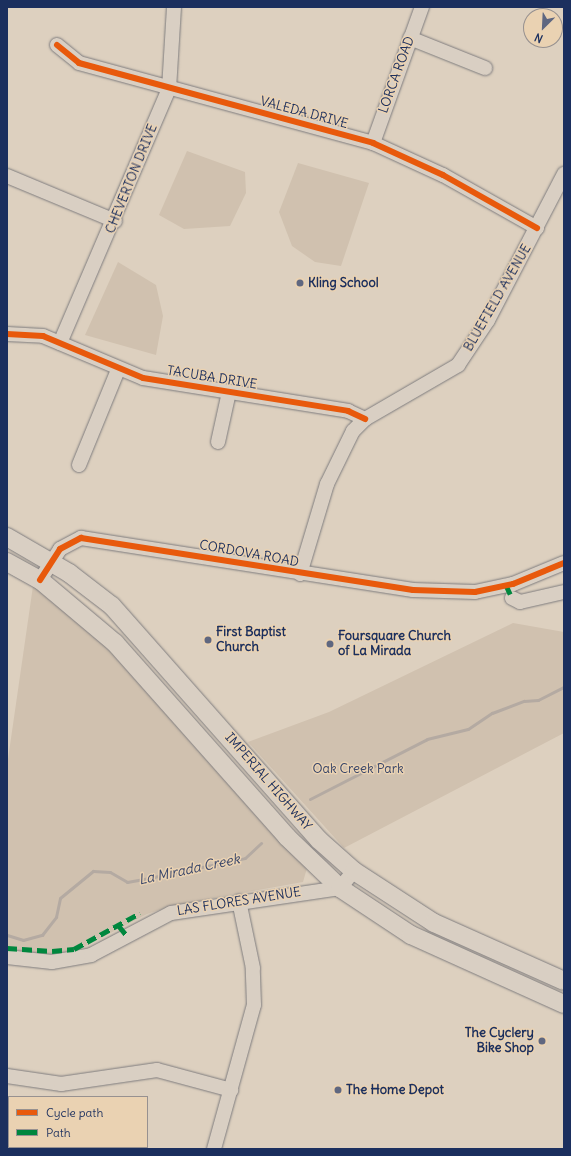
<!DOCTYPE html>
<style>
body{margin:0}
#map{position:relative;width:571px;height:1156px;overflow:hidden;background:#ddd0bf;font-family:Delius,sans-serif}
div>[style]{position:absolute}
[style*='--x']{left:calc(var(--x)*1px);top:calc(var(--y)*1px);width:calc(var(--w)*1px);rotate:calc(var(--a)*1deg)}
.green>*{inset:0;background:#d0c1af}
.stream>*{height:3px;margin:-1.5px;padding:0 1.5px;transform-origin:1.5px;border-radius:1.5px;background:#b4aaa2}
.roads{filter:drop-shadow(0 0 1px #7e7c7e) drop-shadow(0 0 1px #7e7c7e)}
.minor>*{height:14px;margin:-7px;padding:0 7px;transform-origin:7px;border-radius:7px;background:#d9cfc3}
.major>*{height:18px;margin:-9px;padding:0 9px;transform-origin:9px;border-radius:9px;background:#d9cfc3}
.quiet>*{height:5px;margin-top:-2.5px;transform-origin:0;background:repeating-linear-gradient(90deg,#00873e 0 10px,transparent 0 15px)}
.cycleway>*{height:6px;margin:-3px;padding:0 3px;transform-origin:3px;border-radius:3px;background:#e8590c}
.dots>*{width:11px;height:11px;translate:-50% -50%;box-sizing:border-box;border:2px solid #ead2b2;border-radius:50%}
span{translate:-50% -50%;white-space:nowrap;text-align:center;line-height:1.15;-webkit-text-stroke:3px #ead2b2;paint-order:stroke}
.street-label{font-size:13px;color:#1b2f5e}
.poi-label{font-size:13px;color:#1b2f5e;font-weight:700}
.left{translate:0 -50%;text-align:left}
.right{translate:-100% -50%;text-align:right}
.park-label{font-size:13px;color:#364469}
.water-label{font-size:14px;color:#364469;font-style:italic}
.frame{position:absolute;inset:0;border:8px solid #1b2f5e;pointer-events:none}
.legend{position:absolute;left:8px;top:1096px;width:140px;height:52px;box-sizing:border-box;background:#ead2b2;border:1px solid #979190;margin:0;padding:5px 7px;list-style:none;font-size:12px;color:#1b2f5e}
.legend li{display:flex;align-items:center;gap:8px;height:20px}
.legend b{width:20px;border:1px solid #979190}
.north{position:absolute;left:523px;top:8px;width:40px;height:40px;box-sizing:border-box;background:#ead2b2;border:1px solid #979190;border-radius:50%;rotate:204deg;font-size:11px;font-weight:700;line-height:16px;text-align:center;color:#1b2f5e}
.north::after{content:'';display:block;margin:auto;width:14px;height:18px;background:#5f6780;clip-path:polygon(50% 0,100% 100%,50% 72%,0 100%)}
</style>
<div id="map">
<div class="green">
<div style="clip-path:polygon(187px 151px,245px 172px,246px 193px,230px 226px,184px 229px,159px 215px)"></div>
<div style="clip-path:polygon(298px 163px,369px 183px,341px 266px,315px 262px,292px 246px,279px 212px)"></div>
<div style="clip-path:polygon(118px 262px,156px 285px,163px 316px,156px 355px,85px 335px)"></div>
<div style="clip-path:polygon(33px 586px,107px 642px,307px 868px,303px 882px,175px 905px,147px 914px,74px 952px,44px 955px,7px 952px,7px 766px)"></div>
<div style="clip-path:polygon(513px 623px,564px 632px,564px 733px,344px 848px,248px 742px,329px 712px)"></div>
</div>
<div class="stream">
<div style="--x:310;--y:799;--w:131;--a:-27.1"></div>
<div style="--x:427;--y:739;--w:42;--a:-13.7"></div>
<div style="--x:468;--y:729;--w:29;--a:-34"></div>
<div style="--x:492;--y:713;--w:34;--a:-21"></div>
<div style="--x:524;--y:701;--w:14;--a:-4"></div>
<div style="--x:538;--y:700;--w:29;--a:-27"></div>
<div style="--x:7;--y:935;--w:17;--a:17"></div>
<div style="--x:23;--y:940;--w:20;--a:-15"></div>
<div style="--x:42;--y:935;--w:23;--a:-52"></div>
<div style="--x:56;--y:917;--w:19;--a:-78"></div>
<div style="--x:60;--y:898;--w:43;--a:-39.3"></div>
<div style="--x:93;--y:871;--w:17;--a:3"></div>
<div style="--x:110;--y:872;--w:20;--a:30"></div>
<div style="--x:127;--y:882;--w:17;--a:-10"></div>
<div style="--x:144;--y:879;--w:103;--a:-11.7"></div>
<div style="--x:245;--y:858;--w:22;--a:-43"></div>
</div>
<div class="roads">
<div class="minor">
<div style="--x:410;--y:38;--w:81;--a:21.8"></div>
<div style="--x:57;--y:45;--w:28;--a:39"></div>
<div style="--x:79;--y:63;--w:305;--a:15.2"></div>
<div style="--x:373;--y:143;--w:77;--a:24.6"></div>
<div style="--x:443;--y:175;--w:108;--a:29.4"></div>
<div style="--x:373;--y:143;--w:145;--a:-70.2"></div>
<div style="--x:7;--y:176;--w:117;--a:22.6"></div>
<div style="--x:7;--y:334;--w:36;--a:3"></div>
<div style="--x:43;--y:336;--w:108;--a:22.8"></div>
<div style="--x:143;--y:378;--w:208;--a:9.1"></div>
<div style="--x:348;--y:411;--w:19;--a:25"></div>
<div style="--x:60;--y:343;--w:276;--a:-66.8"></div>
<div style="--x:169;--y:89;--w:82;--a:-86.5"></div>
<div style="--x:218;--y:442;--w:51;--a:-77.6"></div>
<div style="--x:79;--y:465;--w:103;--a:-67.7"></div>
<div style="--x:300;--y:574;--w:94;--a:-73.3"></div>
<div style="--x:327;--y:484;--w:59;--a:-63.9"></div>
<div style="--x:353;--y:431;--w:17;--a:-45"></div>
<div style="--x:365;--y:419;--w:108;--a:-30.1"></div>
<div style="--x:458;--y:365;--w:54;--a:-56.3"></div>
<div style="--x:488;--y:320;--w:165;--a:-62.5"></div>
<div style="--x:40;--y:580;--w:37;--a:-57"></div>
<div style="--x:60;--y:549;--w:24;--a:-28"></div>
<div style="--x:81;--y:538;--w:336;--a:8.9"></div>
<div style="--x:413;--y:590;--w:62;--a:1.8"></div>
<div style="--x:475;--y:592;--w:39;--a:-12"></div>
<div style="--x:513;--y:584;--w:55;--a:-22.4"></div>
<div style="--x:512;--y:598;--w:9;--a:27"></div>
<div style="--x:520;--y:602;--w:45;--a:-12.8"></div>
<div style="--x:7;--y:957;--w:45;--a:6.3"></div>
<div style="--x:52;--y:962;--w:40;--a:-10"></div>
<div style="--x:91;--y:955;--w:90;--a:-27.7"></div>
<div style="--x:171;--y:913;--w:171;--a:-8.4"></div>
<div style="--x:340;--y:888;--w:22;--a:-51"></div>
<div style="--x:7;--y:1076;--w:55;--a:8.4"></div>
<div style="--x:61;--y:1084;--w:97;--a:-8.3"></div>
<div style="--x:157;--y:1070;--w:77;--a:15.1"></div>
<div style="--x:214;--y:1149;--w:149;--a:-74.5"></div>
<div style="--x:254;--y:1005;--w:37;--a:-92"></div>
<div style="--x:253;--y:968;--w:68;--a:-101.8"></div>
</div>
<div class="major">
<div style="--x:7;--y:537;--w:72;--a:30.1"></div>
<div style="--x:69;--y:573;--w:54;--a:37.5"></div>
<div style="--x:112;--y:606;--w:312;--a:48.5"></div>
<div style="--x:319;--y:840;--w:47;--a:41.5"></div>
<div style="--x:354;--y:871;--w:95;--a:33"></div>
<div style="--x:434;--y:923;--w:142;--a:24"></div>
<div style="--x:7;--y:562;--w:38;--a:29"></div>
<div style="--x:40;--y:580;--w:98;--a:40"></div>
<div style="--x:115;--y:643;--w:259;--a:48.4"></div>
<div style="--x:287;--y:837;--w:74;--a:43.9"></div>
<div style="--x:340;--y:888;--w:85;--a:33.5"></div>
<div style="--x:411;--y:935;--w:168;--a:24.3"></div>
</div>
</div>
<div class="quiet">
<div style="--x:506;--y:585;--w:14;--a:65"></div>
<div style="--x:119;--y:926;--w:13;--a:51"></div>
<div style="--x:7;--y:948;--w:45;--a:3.8"></div>
<div style="--x:52;--y:951;--w:22;--a:-5"></div>
<div style="--x:74;--y:949;--w:75;--a:-28.6"></div>
</div>
<div class="cycleway">
<div style="--x:57;--y:45;--w:28;--a:39"></div>
<div style="--x:79;--y:63;--w:305;--a:15.2"></div>
<div style="--x:373;--y:143;--w:77;--a:24.6"></div>
<div style="--x:443;--y:175;--w:108;--a:29.4"></div>
<div style="--x:7;--y:334;--w:36;--a:3"></div>
<div style="--x:43;--y:336;--w:108;--a:22.8"></div>
<div style="--x:143;--y:378;--w:208;--a:9.1"></div>
<div style="--x:348;--y:411;--w:19;--a:25"></div>
<div style="--x:40;--y:580;--w:37;--a:-57"></div>
<div style="--x:60;--y:549;--w:24;--a:-28"></div>
<div style="--x:81;--y:538;--w:336;--a:8.9"></div>
<div style="--x:413;--y:590;--w:62;--a:1.8"></div>
<div style="--x:475;--y:592;--w:39;--a:-12"></div>
<div style="--x:513;--y:584;--w:55;--a:-22.4"></div>
</div>
<div class="dots">
<div style="left:300px;top:283px;background:#5f6780"></div>
<div style="left:208px;top:640px;background:#5f6780"></div>
<div style="left:330px;top:644px;background:#5f6780"></div>
<div style="left:542px;top:1041px;background:#5f6780"></div>
<div style="left:338px;top:1090px;background:#5f6780"></div>
</div>
<div class="street-label">
<span style="left:397px;top:75px;rotate:-70deg">LORCA ROAD</span>
<span style="left:304px;top:113px;rotate:15deg">VALEDA DRIVE</span>
<span style="left:132px;top:179px;rotate:-68deg">CHEVERTON DRIVE</span>
<span style="left:498px;top:298px;rotate:-60deg">BLUEFIELD AVENUE</span>
<span style="left:212px;top:378px;rotate:9deg">TACUBA DRIVE</span>
<span style="left:249px;top:554px;rotate:10deg">CORDOVA ROAD</span>
<span style="left:268px;top:782px;rotate:49deg">IMPERIAL HIGHWAY</span>
<span style="left:239px;top:902px;rotate:-9deg">LAS FLORES AVENUE</span>
</div>
<div class="poi-label">
<span class="left" style="left:308px;top:283px">Kling School</span>
<span class="left" style="left:216px;top:640px">First Baptist<br>Church</span>
<span class="left" style="left:338px;top:644px">Foursquare Church<br>of La Mirada</span>
<span class="right" style="left:534px;top:1041px">The Cyclery<br>Bike Shop</span>
<span class="left" style="left:346px;top:1090px">The Home Depot</span>
</div>
<div class="park-label">
<span style="left:358px;top:769px">Oak Creek Park</span>
</div>
<div class="water-label">
<span style="left:189px;top:869px;rotate:-12deg">La Mirada Creek</span>
</div>
<div class="frame"></div>
<ul class="legend">
<li><b style="height:5px;background:#e8590c"></b>Cycle path</li>
<li><b style="height:5px;background:#00873e"></b>Path</li>
</ul>
<div class="north">N</div>
</div>
